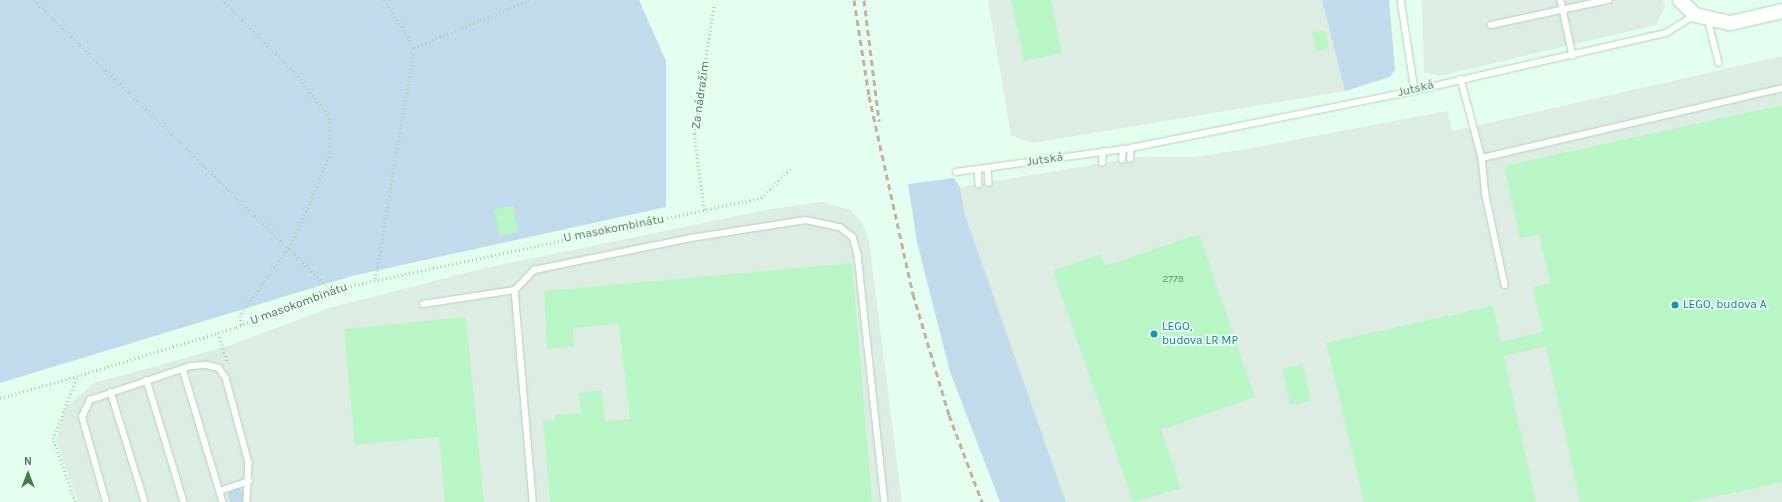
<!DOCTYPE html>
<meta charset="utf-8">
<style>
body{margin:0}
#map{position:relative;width:1782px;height:502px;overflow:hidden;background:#e4feef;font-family:Karla,sans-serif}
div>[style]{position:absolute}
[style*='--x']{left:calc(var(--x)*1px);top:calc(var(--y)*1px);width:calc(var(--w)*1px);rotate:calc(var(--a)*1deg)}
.industrial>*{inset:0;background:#deede3}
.green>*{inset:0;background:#c1dbed}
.round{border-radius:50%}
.building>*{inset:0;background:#b9f6c5}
.path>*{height:2.5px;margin-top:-1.25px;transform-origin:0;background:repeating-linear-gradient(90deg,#9cdba8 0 1px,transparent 0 4px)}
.roads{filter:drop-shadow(0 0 1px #aed5b8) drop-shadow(0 0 1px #aed5b8)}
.service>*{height:5.5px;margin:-2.75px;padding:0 2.75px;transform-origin:2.75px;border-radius:2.75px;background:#fff}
.tertiary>*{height:14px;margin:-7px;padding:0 7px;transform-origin:7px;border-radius:7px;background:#fff}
.rail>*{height:3px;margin-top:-1.5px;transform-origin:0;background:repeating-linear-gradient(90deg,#c9afa1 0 6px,transparent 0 10px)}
.dots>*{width:11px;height:11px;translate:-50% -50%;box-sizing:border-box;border:2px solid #ecfff4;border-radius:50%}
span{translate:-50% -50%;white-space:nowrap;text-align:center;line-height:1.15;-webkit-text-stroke:3.5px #ecfff4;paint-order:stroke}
.number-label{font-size:10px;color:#64986c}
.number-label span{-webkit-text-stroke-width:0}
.street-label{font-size:12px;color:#47794f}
.culture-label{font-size:12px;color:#0d838f}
.left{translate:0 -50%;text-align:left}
.north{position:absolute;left:8px;top:454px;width:40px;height:40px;-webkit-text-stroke:3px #ecfff4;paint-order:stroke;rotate:0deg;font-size:11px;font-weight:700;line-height:16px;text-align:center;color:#47794f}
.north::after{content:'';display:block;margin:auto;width:14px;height:18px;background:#47794f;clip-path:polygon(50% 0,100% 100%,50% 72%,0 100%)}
</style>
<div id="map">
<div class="industrial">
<div style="clip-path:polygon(988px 0,1322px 0,1345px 91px,1032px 143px,1011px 135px)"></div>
<div style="clip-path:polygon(1422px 0,1663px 0,1665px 6px,1656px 25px,1439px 76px,1424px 72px)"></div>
<div style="clip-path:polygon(1782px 56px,1782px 502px,1066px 502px,965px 215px,960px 187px,1140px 157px,1196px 157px,1246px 149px,1447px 111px,1453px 131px)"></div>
<div style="clip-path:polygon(823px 202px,850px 210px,863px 224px,869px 241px,902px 502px,78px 502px,56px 441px,64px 409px,94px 383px,228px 346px,329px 308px,485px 268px,771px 209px)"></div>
</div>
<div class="green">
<div style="clip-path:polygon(0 0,639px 0,666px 61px,666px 207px,352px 276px,0 383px)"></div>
<div style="clip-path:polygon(1322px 0,1389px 0,1395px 69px,1390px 77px,1345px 91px)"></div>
<div style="clip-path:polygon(954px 178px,960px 187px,965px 215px,1066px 502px,1000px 502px,950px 372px,917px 242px,908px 184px)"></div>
<div class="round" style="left:228px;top:488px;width:16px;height:16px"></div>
</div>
<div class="building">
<div style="clip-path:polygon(1011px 0,1051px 0,1062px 53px,1024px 61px)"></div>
<div style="clip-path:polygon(1325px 31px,1329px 48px,1316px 51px,1312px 32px)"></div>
<div style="clip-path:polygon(1782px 105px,1782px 482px,1691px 502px,1580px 502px,1546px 346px,1504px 356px,1536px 502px,1364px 502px,1326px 343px,1493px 306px,1501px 342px,1543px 332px,1533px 287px,1550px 283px,1539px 234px,1520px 238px,1504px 166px)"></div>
<div style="clip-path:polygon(513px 206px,518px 232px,500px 236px,494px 209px)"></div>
<div style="clip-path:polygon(1199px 234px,1255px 397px,1161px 430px,1181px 488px,1133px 502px,1053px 271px,1101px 254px,1105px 266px)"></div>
<div style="clip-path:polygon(852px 263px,872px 502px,550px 502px,543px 421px,555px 420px,555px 415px,581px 413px,579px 393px,602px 390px,605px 421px,630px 419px,619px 324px,573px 328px,574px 346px,547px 349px,544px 291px)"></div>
<div style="clip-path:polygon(466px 317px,484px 502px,445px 502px,439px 437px,355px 445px,344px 329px)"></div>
<div style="clip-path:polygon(1303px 364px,1311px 401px,1290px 405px,1282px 369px)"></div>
</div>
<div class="path">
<div style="--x:34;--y:0;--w:415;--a:44.3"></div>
<div style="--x:222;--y:0;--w:107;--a:45"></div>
<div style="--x:298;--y:76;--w:54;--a:52.5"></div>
<div style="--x:331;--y:119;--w:34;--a:90"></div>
<div style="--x:331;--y:153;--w:55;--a:112.4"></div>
<div style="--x:310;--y:204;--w:49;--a:115.5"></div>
<div style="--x:289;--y:248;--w:84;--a:125.8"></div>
<div style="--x:240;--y:316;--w:9;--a:77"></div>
<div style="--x:414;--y:48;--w:125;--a:-22.7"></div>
<div style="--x:704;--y:210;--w:77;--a:-97.5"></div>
<div style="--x:694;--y:134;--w:131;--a:-81.2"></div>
<div style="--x:375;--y:279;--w:234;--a:-80.4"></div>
<div style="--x:414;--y:48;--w:57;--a:-122"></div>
<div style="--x:218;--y:333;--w:32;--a:72"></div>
<div style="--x:0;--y:398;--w:80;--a:-15.9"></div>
<div style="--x:75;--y:502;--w:67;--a:-109.2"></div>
<div style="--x:53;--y:439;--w:67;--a:-69.1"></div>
<div style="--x:77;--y:376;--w:166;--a:-17.1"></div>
<div style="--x:236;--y:327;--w:102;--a:-21.3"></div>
<div style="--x:331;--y:290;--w:440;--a:-12.1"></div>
<div style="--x:761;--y:198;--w:42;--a:-45"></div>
</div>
<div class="roads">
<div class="service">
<div style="--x:1401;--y:0;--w:91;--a:81.2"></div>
<div style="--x:1561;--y:0;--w:57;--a:77.9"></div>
<div style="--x:1708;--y:19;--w:45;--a:76"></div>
<div style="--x:1491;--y:25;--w:120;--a:-12.1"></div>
<div style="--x:1461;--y:79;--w:82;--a:75.1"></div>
<div style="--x:1482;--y:158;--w:308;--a:-13.1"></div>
<div style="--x:1482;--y:158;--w:38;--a:84"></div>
<div style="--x:1486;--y:196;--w:91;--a:77.9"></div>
<div style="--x:1130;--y:159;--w:11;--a:-85"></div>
<div style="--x:1122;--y:160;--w:11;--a:-85"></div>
<div style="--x:1102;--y:163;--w:11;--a:-85"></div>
<div style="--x:988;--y:168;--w:15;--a:86"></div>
<div style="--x:978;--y:170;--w:14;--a:86"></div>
<div style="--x:956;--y:172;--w:177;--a:-7.8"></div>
<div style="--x:1131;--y:148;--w:278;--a:-11.4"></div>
<div style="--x:1404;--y:93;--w:269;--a:-12.9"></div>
<div style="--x:1666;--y:33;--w:34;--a:-32"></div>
<div style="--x:515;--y:290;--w:28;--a:-46"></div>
<div style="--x:534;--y:270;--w:160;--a:-11.5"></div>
<div style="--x:691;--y:238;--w:116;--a:-8.9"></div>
<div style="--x:806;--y:220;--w:35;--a:12"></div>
<div style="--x:840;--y:227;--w:16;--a:38"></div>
<div style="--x:853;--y:237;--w:19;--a:74"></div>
<div style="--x:858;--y:255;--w:248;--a:83.8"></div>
<div style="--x:423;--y:304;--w:93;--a:-8.7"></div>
<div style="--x:515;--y:290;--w:213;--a:85.1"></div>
<div style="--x:183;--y:369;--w:139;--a:73.3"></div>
<div style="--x:147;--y:380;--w:127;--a:73.1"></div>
<div style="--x:111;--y:392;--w:115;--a:72.8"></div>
<div style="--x:220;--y:491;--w:31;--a:-19"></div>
<div style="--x:106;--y:502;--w:88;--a:-105.8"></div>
<div style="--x:82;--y:417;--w:19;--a:-65"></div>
<div style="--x:90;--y:400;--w:107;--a:-18.6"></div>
<div style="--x:191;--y:366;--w:16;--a:-4"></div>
<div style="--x:207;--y:365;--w:12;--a:14"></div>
<div style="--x:219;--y:368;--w:12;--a:55"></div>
<div style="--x:226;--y:378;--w:88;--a:74.9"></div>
<div style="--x:249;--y:463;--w:39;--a:93"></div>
</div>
<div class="tertiary">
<div style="--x:1680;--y:0;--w:21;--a:45"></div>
<div style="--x:1695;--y:15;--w:37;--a:13"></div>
<div style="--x:1731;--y:23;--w:52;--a:-13.2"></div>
</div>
</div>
<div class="rail">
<div style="--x:854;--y:0;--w:97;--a:81.1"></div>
<div style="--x:869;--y:96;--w:203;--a:77.5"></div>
<div style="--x:913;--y:294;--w:126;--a:73.4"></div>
<div style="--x:949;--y:415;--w:93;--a:69.2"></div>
<div style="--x:864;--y:0;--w:122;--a:82.9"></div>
</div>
<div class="dots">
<div style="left:1675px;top:305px;background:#0f9aa8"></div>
<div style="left:1154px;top:334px;background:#0f9aa8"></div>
</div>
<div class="number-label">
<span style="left:1173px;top:280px">2779</span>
</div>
<div class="street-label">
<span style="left:1416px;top:89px;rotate:-13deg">Jutská</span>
<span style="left:701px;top:95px;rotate:-82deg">Za nádražím</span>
<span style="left:1045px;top:160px;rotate:-8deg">Jutská</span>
<span style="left:614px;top:229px;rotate:-11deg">U masokombinátu</span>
<span style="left:299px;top:304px;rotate:-20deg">U masokombinátu</span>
</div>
<div class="culture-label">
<span class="left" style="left:1683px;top:305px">LEGO, budova A</span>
<span class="left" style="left:1162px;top:334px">LEGO,<br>budova LR MP</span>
</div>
<div class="north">N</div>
</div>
